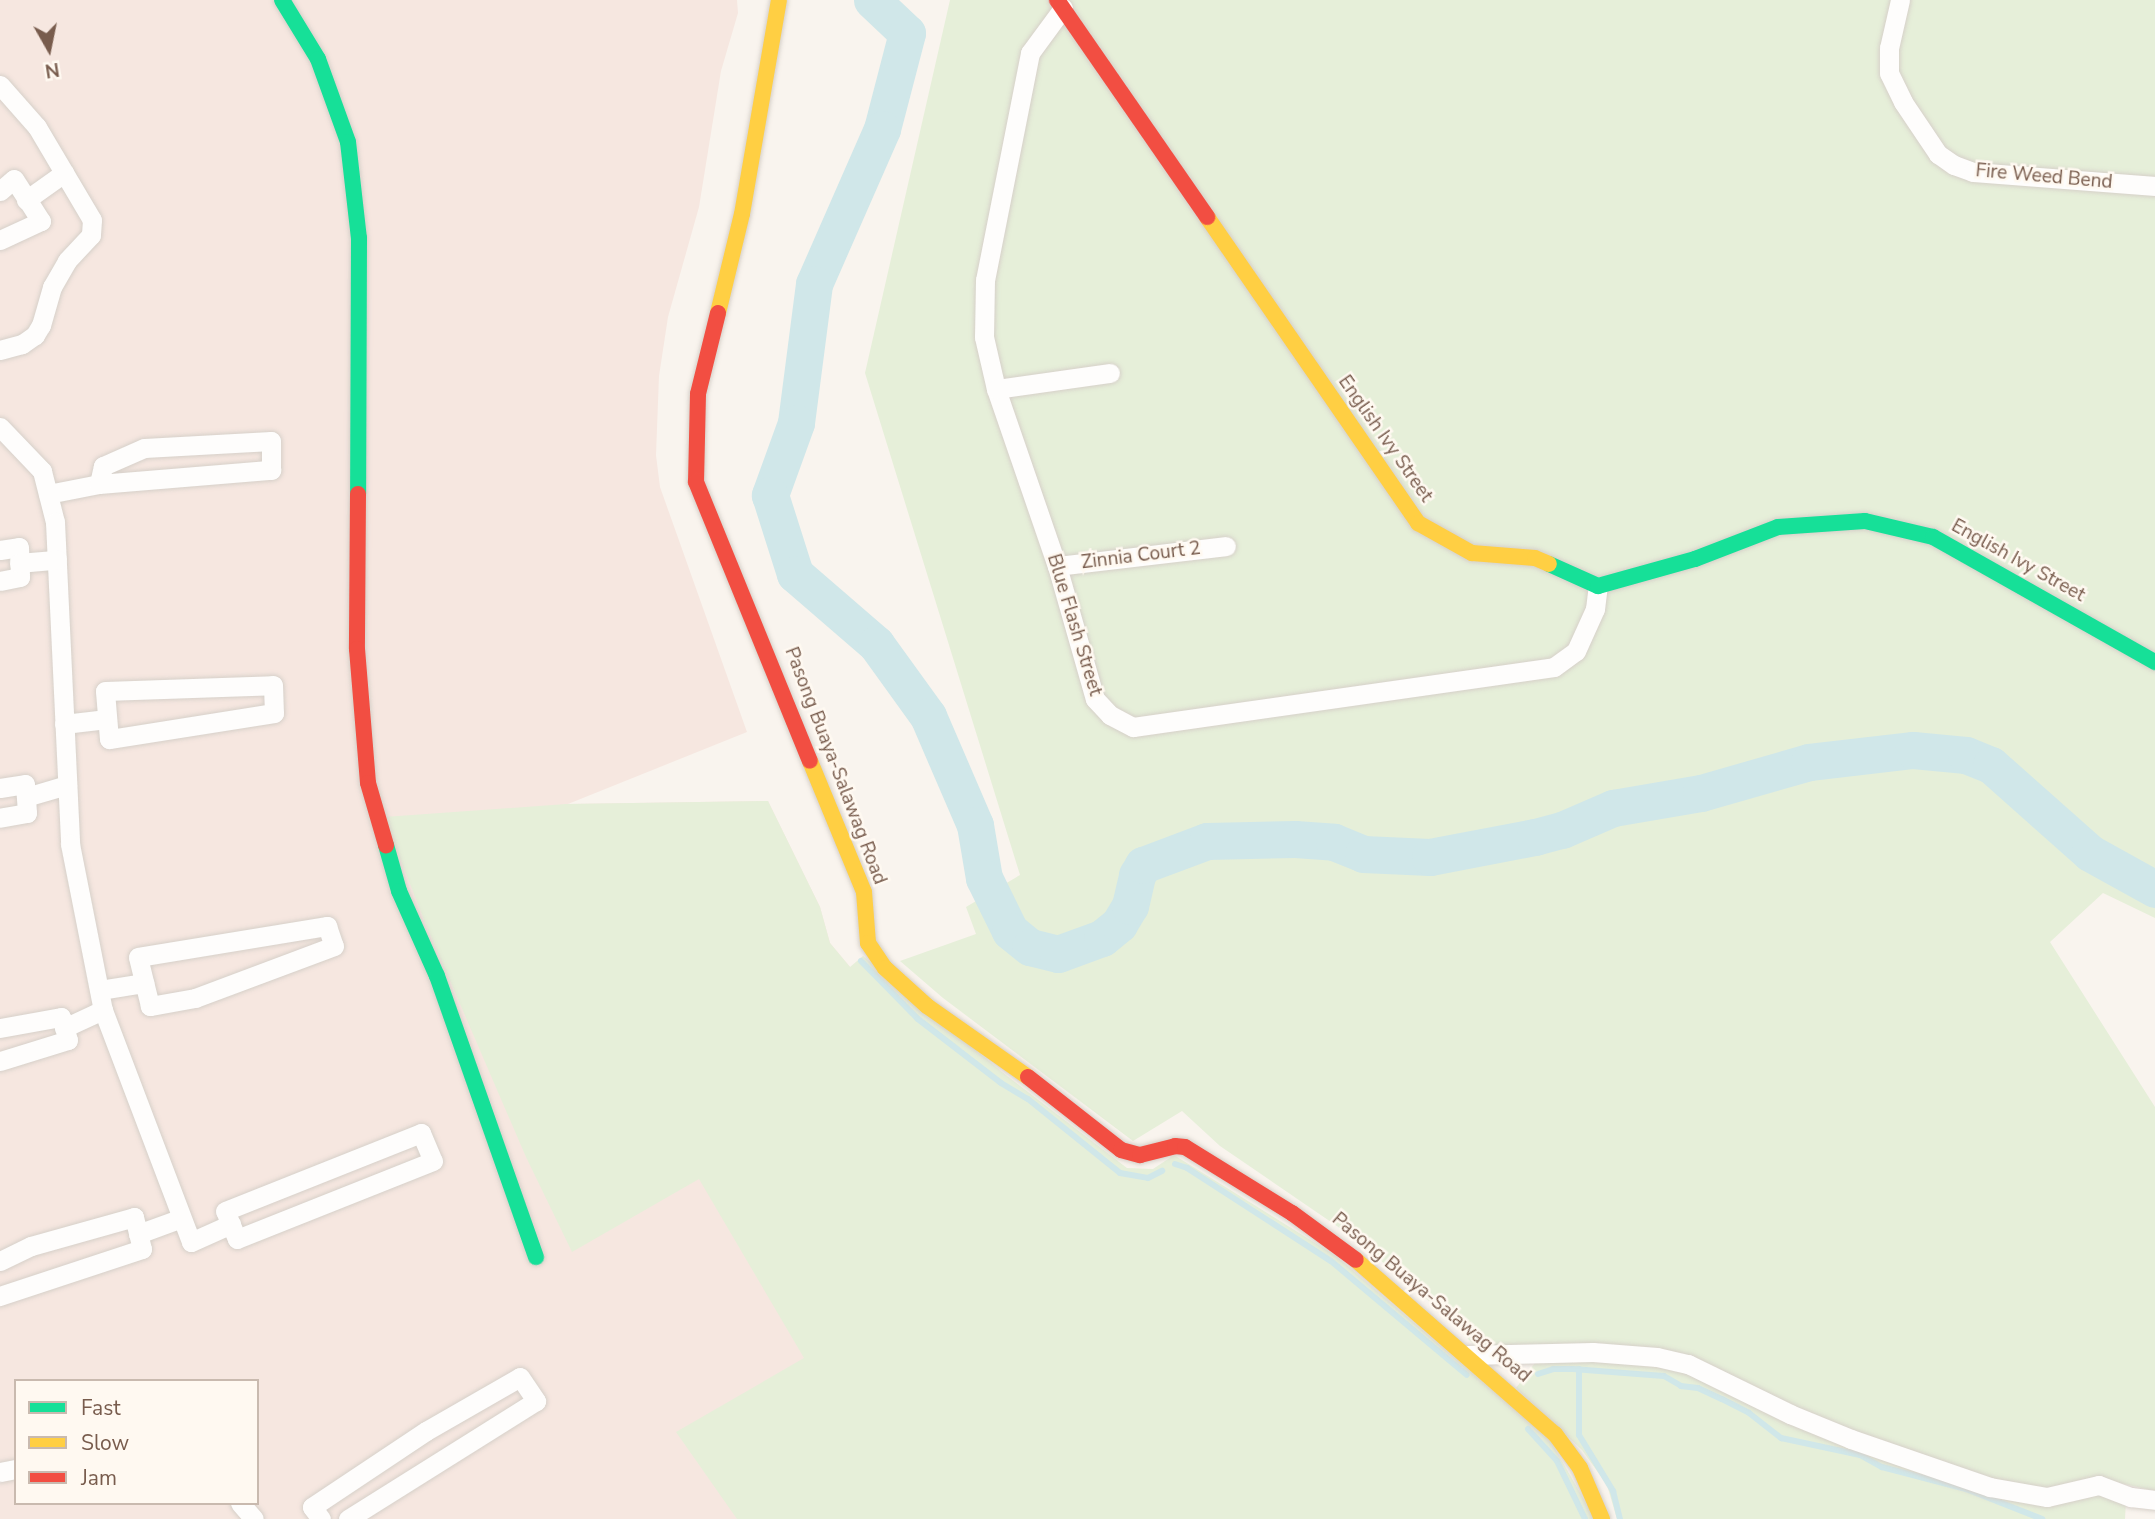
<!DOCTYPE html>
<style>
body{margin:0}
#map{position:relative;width:2155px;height:1519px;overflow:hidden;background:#f9f4ee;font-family:"Nunito Sans",sans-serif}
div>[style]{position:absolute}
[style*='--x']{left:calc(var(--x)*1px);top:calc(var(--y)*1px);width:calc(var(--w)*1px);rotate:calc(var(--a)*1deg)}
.commercial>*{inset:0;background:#f6e7e0}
.green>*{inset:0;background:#e6efd9}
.stream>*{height:6px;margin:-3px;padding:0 3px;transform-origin:3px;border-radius:3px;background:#d0e7e9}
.river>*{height:37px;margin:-18.5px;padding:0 18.5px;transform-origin:18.5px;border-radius:18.5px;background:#d0e7e9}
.roads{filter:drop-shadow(0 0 2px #d6d0c9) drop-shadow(0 0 2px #d6d0c9)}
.street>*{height:19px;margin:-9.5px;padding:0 9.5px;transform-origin:9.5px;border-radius:9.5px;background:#fefdfc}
.fast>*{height:16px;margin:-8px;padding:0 8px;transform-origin:8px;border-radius:8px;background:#16e098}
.slow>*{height:16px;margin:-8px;padding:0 8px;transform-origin:8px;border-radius:8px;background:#ffcf43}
.jam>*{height:16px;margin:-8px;padding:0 8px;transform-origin:8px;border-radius:8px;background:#f24e42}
span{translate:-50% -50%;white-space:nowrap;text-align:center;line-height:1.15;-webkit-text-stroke:5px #fff9f1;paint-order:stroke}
.street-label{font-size:19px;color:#785c4d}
.legend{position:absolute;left:14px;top:1379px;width:245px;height:126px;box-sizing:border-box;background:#fff9f1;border:2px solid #c9baaf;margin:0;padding:9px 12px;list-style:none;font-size:21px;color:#785c4d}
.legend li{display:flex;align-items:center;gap:14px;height:35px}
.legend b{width:35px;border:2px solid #c9baaf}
.north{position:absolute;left:14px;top:14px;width:70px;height:70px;-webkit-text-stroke:5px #fff9f1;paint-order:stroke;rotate:171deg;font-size:19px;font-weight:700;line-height:28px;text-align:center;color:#785c4d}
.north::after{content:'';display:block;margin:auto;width:24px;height:32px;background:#785c4d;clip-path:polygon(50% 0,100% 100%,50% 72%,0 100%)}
</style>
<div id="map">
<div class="commercial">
<div style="clip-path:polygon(evenodd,0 0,737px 0,738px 13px,721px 71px,699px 207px,668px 317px,659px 376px,656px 455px,660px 487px,747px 732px,568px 804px,768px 801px,820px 907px,830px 943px,856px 974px,1534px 1519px,0 1519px,0 0,16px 1381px,257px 1381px,257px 1503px,16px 1503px,16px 1381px)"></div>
</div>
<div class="green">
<div style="clip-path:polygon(950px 0,2155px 0,2155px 918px,2103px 893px,2050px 942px,2155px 1107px,2155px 1491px,2107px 1480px,2037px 1490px,2005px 1485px,1821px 1421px,1713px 1369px,1475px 1346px,1441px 1311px,1350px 1235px,1220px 1146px,1182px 1111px,1133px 1141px,943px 998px,900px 961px,976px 934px,966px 907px,1020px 875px,865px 373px)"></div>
<div style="clip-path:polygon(768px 801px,820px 907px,830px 943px,850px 967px,863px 956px,1002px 1072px,1127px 1168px,1153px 1169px,1174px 1155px,1336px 1256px,1550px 1440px,1595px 1519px,737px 1519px,676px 1432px,804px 1358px,699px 1179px,572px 1252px,526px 1157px,426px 925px,384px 817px,566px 804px)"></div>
<div style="clip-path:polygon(1538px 1359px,1643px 1365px,1682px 1371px,1967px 1483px,2093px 1493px,2126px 1501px,2125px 1519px,1617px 1519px,1607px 1485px,1582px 1450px,1516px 1388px)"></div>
</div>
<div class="stream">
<div style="--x:861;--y:961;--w:81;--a:45.5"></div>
<div style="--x:918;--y:1019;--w:105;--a:37.6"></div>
<div style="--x:1001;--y:1083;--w:31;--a:31"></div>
<div style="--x:1028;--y:1099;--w:118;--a:38.8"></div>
<div style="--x:1120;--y:1173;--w:28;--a:10"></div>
<div style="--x:1148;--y:1178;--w:16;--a:-27"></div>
<div style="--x:1175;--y:1164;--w:13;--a:18"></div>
<div style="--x:1187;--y:1168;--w:171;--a:32.9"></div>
<div style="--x:1331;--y:1261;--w:177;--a:40"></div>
<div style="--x:1579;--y:1369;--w:66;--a:90"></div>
<div style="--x:1579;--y:1435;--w:66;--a:58.7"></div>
<div style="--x:1613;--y:1491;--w:29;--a:76"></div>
<div style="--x:1538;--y:1374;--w:16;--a:-18"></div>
<div style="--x:1553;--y:1369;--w:20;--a:0"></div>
<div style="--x:1573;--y:1369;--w:91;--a:4.4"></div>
<div style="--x:1664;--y:1376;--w:20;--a:30"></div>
<div style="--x:1681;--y:1386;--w:17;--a:7"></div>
<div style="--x:1698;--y:1388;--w:26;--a:25"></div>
<div style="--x:1722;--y:1399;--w:30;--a:27"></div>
<div style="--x:1749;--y:1413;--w:41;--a:38"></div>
<div style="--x:1781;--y:1438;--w:81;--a:12.1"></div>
<div style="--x:1860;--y:1455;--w:25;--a:29"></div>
<div style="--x:1882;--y:1467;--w:87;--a:14.7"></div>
<div style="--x:1966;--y:1489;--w:82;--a:21.5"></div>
<div style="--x:1528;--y:1429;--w:43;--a:47.8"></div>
<div style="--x:1557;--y:1461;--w:64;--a:64.2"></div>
</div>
<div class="river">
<div style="--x:872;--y:0;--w:48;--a:43.3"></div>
<div style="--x:907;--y:33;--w:99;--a:104.6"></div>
<div style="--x:882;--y:129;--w:169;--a:113.7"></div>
<div style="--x:814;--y:284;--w:140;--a:97.4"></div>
<div style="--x:796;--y:423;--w:77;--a:109.9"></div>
<div style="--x:770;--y:495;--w:83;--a:72.4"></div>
<div style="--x:795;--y:574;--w:107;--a:40.8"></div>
<div style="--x:876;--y:644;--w:89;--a:54.2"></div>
<div style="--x:928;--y:716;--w:119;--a:66.7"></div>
<div style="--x:975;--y:825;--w:54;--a:80.4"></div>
<div style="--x:984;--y:878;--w:59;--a:63.9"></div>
<div style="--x:1010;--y:931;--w:26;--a:39"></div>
<div style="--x:1030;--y:947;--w:29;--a:14"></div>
<div style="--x:1058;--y:954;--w:47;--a:-20"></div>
<div style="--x:1102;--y:938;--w:22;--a:-39"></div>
<div style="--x:1119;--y:924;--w:21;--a:-59"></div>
<div style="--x:1130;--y:906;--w:32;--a:-77"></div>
<div style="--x:1137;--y:875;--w:12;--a:-59"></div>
<div style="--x:1143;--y:865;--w:68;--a:-20.6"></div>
<div style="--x:1207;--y:841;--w:88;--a:-1.3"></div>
<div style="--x:1295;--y:839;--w:39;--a:4"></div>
<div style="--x:1334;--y:842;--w:31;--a:22"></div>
<div style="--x:1363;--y:854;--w:67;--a:2.6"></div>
<div style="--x:1430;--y:857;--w:107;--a:-10.8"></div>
<div style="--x:1535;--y:837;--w:28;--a:-15"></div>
<div style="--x:1562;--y:830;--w:56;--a:-23.3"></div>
<div style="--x:1613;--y:808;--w:89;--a:-9.7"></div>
<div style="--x:1701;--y:793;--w:112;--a:-16"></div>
<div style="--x:1809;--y:762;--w:105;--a:-6.6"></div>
<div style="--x:1913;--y:750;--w:53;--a:5.4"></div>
<div style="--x:1966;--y:755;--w:27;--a:22"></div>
<div style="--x:1991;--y:765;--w:132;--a:41.6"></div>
<div style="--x:2090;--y:853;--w:74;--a:29"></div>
</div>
<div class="roads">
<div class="street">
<div style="--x:1900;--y:0;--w:49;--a:102.9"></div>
<div style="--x:1889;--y:48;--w:25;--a:90"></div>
<div style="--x:1889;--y:73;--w:32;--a:64"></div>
<div style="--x:1903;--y:102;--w:63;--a:56.1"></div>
<div style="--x:1938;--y:154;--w:19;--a:35"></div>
<div style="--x:1954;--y:165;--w:20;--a:20"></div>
<div style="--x:1973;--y:172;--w:183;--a:4.4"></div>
<div style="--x:1063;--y:8;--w:56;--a:126.3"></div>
<div style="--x:1030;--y:53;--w:231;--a:101.2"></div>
<div style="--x:985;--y:280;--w:57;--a:91"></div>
<div style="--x:984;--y:337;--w:53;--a:77"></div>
<div style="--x:996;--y:389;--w:187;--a:71"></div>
<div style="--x:1057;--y:566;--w:138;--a:74.1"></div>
<div style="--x:1095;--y:699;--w:22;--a:47"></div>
<div style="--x:1110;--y:715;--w:26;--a:28"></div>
<div style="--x:1133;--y:727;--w:425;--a:-8.1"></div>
<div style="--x:1554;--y:667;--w:27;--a:-36"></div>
<div style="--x:1576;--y:651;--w:46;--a:-65.7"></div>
<div style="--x:1595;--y:609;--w:23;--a:-83"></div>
<div style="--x:0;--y:85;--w:56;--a:48.6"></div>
<div style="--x:37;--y:127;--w:108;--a:59.4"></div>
<div style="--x:92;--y:220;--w:15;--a:94"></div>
<div style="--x:91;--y:235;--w:35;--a:133"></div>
<div style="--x:67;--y:261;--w:30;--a:120"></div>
<div style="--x:52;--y:287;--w:40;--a:106"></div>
<div style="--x:41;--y:325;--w:12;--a:121"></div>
<div style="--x:35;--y:335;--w:16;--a:145"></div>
<div style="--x:22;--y:344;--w:23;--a:165"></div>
<div style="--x:0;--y:191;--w:18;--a:-41"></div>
<div style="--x:14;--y:179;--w:50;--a:57.3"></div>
<div style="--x:41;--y:221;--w:45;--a:155.1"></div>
<div style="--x:26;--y:200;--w:47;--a:-35.4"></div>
<div style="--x:996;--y:389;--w:115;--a:-8"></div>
<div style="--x:0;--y:427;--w:61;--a:46.3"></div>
<div style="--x:42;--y:471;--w:53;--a:75.7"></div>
<div style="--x:55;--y:522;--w:322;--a:87.3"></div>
<div style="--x:70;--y:844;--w:169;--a:78.8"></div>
<div style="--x:103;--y:1010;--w:248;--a:69.2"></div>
<div style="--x:191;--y:1242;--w:44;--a:-24.2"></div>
<div style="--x:48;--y:494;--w:52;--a:-11.1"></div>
<div style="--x:99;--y:484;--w:173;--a:-4.7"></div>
<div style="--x:271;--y:470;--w:29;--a:-90"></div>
<div style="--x:271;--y:441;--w:127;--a:176.8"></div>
<div style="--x:144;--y:448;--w:45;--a:156.3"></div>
<div style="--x:103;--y:466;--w:18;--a:103"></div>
<div style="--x:0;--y:550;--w:19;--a:-9"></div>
<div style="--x:19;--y:547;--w:30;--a:88"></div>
<div style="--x:20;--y:577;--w:20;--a:169"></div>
<div style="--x:19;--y:563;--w:38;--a:-5"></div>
<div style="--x:1057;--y:566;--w:170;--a:-6.7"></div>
<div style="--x:273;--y:685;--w:28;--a:88"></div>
<div style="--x:274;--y:713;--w:167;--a:171"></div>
<div style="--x:109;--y:739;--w:48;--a:-94.8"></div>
<div style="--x:105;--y:691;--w:168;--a:-2"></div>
<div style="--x:64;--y:724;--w:43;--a:-6.6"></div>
<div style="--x:0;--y:788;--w:25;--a:-9"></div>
<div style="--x:25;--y:784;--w:29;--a:86"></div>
<div style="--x:27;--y:813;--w:27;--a:170"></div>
<div style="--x:26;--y:797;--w:43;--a:-16.3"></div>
<div style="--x:327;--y:926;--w:21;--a:71"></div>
<div style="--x:334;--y:946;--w:148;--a:159.5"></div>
<div style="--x:195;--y:998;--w:46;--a:169.9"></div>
<div style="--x:150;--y:1006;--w:50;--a:-103.8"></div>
<div style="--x:138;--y:957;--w:192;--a:-9.3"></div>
<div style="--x:100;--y:990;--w:45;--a:-9"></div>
<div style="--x:0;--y:1028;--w:62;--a:-10.2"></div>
<div style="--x:61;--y:1017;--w:24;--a:73"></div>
<div style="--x:68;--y:1040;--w:71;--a:162.8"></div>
<div style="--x:64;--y:1028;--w:43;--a:-24.8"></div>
<div style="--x:421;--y:1133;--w:30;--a:67"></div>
<div style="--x:433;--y:1161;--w:211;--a:158.3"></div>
<div style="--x:237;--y:1239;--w:30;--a:-113"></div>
<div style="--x:225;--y:1211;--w:211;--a:-21.7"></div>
<div style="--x:138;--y:1234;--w:44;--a:-20.1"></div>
<div style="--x:0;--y:1261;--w:34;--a:-26"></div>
<div style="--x:31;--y:1246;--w:107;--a:-15.7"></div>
<div style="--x:134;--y:1217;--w:33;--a:76"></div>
<div style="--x:142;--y:1249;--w:150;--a:161.7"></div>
<div style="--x:1468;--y:1355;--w:125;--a:-1.4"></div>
<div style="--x:1593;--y:1352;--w:64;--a:4.5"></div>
<div style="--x:1657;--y:1357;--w:32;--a:13"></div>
<div style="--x:1688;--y:1364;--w:114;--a:26.1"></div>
<div style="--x:1790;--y:1414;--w:66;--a:22.3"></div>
<div style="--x:1851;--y:1439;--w:147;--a:19.1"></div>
<div style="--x:1990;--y:1487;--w:58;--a:10"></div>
<div style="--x:2047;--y:1497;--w:53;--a:-13"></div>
<div style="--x:2099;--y:1485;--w:34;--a:21"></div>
<div style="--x:2131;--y:1497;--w:24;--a:7"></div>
<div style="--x:0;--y:1472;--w:16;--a:-11"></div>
<div style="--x:240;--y:1503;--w:21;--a:49"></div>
<div style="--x:321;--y:1519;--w:15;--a:-127"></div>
<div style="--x:312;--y:1507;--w:137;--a:-33.7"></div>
<div style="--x:426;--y:1431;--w:108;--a:-29.9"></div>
<div style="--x:520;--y:1377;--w:29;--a:56"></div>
<div style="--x:536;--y:1401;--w:222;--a:147.9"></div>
</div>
<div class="fast">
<div style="--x:282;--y:0;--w:69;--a:58.6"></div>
<div style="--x:318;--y:59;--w:88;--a:70.1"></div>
<div style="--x:348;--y:142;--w:97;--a:83.5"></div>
<div style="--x:359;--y:238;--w:256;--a:90.2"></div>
<div style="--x:1549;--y:564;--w:54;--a:24.2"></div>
<div style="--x:1598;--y:586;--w:101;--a:-15.6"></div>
<div style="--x:1695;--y:559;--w:89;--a:-21.1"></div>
<div style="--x:1778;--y:527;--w:87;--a:-3.9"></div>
<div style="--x:1865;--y:521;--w:70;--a:13.2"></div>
<div style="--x:1933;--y:537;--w:255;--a:29.4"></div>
<div style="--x:386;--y:845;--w:48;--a:74.2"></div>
<div style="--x:399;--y:891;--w:93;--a:65.9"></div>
<div style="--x:437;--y:976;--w:298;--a:70.6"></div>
</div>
<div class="slow">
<div style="--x:1207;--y:217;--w:372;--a:55.4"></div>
<div style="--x:1418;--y:523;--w:62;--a:29.1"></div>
<div style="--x:1472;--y:553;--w:63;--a:4.5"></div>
<div style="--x:1535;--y:558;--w:15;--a:23"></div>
<div style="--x:718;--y:313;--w:102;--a:-76.4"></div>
<div style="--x:742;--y:214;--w:217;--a:-80.2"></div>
<div style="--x:810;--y:761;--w:142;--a:67.6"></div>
<div style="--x:864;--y:892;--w:51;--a:85.5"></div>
<div style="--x:868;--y:943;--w:30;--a:56"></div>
<div style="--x:885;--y:968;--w:57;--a:42.1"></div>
<div style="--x:927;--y:1006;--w:123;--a:35.1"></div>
<div style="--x:1356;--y:1260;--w:264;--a:41.2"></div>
<div style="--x:1555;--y:1434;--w:42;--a:53.7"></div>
<div style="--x:1580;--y:1468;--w:56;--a:66.7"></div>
</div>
<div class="jam">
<div style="--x:1057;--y:0;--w:264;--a:55.3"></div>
<div style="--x:718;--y:313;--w:83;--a:103.9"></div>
<div style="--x:698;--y:394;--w:88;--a:91.3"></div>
<div style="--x:696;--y:482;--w:301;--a:67.8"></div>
<div style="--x:358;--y:494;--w:155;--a:90.4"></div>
<div style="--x:357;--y:649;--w:134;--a:85.3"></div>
<div style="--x:368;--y:783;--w:65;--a:73.8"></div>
<div style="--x:1028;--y:1077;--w:118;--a:38.1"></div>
<div style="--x:1121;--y:1150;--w:20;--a:15"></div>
<div style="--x:1140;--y:1155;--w:36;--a:-14"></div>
<div style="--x:1175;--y:1146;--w:10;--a:6"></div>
<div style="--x:1185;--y:1147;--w:126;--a:31.7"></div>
<div style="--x:1292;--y:1213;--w:79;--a:36.3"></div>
</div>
</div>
<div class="street-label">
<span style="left:2044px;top:177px;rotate:5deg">Fire Weed Bend</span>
<span style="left:1385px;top:439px;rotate:55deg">English Ivy Street</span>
<span style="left:1141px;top:556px;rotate:-7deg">Zinnia Court 2</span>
<span style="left:2018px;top:561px;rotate:29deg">English Ivy Street</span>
<span style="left:1074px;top:625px;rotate:73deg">Blue Flash Street</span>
<span style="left:835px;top:766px;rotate:69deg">Pasong Buaya-Salawag Road</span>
<span style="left:1431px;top:1298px;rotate:40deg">Pasong Buaya-Salawag Road</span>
</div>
<ul class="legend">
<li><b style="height:9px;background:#16e098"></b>Fast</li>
<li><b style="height:9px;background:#ffcf43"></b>Slow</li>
<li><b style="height:9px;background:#f24e42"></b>Jam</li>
</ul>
<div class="north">N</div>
</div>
